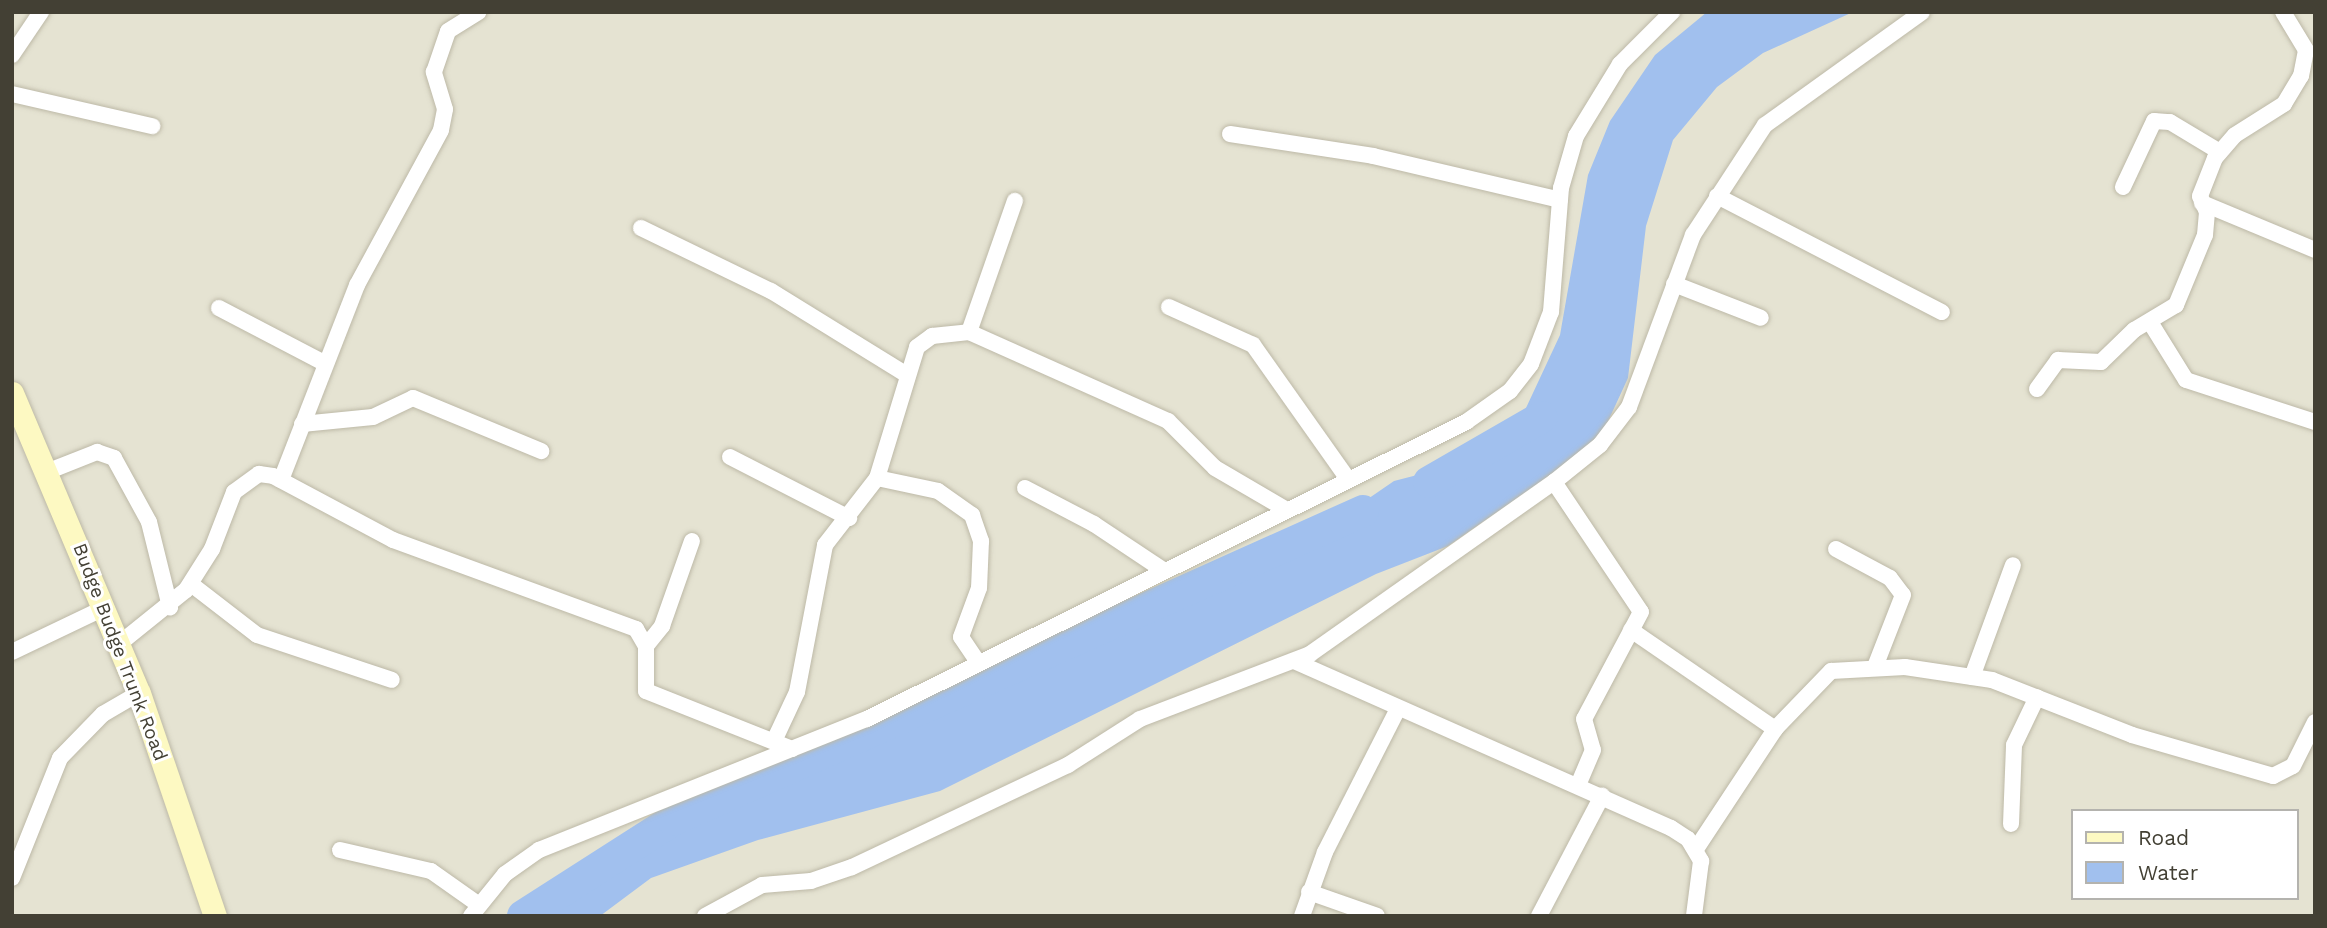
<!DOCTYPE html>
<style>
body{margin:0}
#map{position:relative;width:2327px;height:928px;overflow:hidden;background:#f2f0e4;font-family:"Work Sans",sans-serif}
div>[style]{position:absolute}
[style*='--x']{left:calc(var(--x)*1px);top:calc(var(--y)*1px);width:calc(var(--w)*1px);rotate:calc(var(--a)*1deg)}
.residential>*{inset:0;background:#e5e3d2}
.water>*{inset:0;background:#a1c0ee}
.river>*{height:32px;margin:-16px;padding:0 16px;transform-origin:16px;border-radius:16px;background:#a1c0ee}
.roads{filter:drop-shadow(0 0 2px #bdb9a7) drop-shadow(0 0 2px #bdb9a7)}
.minor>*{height:16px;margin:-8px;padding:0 8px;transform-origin:8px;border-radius:8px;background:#fff}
.secondary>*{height:23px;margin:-11.5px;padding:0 11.5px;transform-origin:11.5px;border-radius:11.5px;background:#fdf9c2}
span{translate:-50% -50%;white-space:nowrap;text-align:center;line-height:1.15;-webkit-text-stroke:6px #fff;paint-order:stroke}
.street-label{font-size:19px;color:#434034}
.frame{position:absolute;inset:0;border:14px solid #434034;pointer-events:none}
.legend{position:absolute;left:2071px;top:809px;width:228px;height:91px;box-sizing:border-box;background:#fff;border:2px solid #b4b3ae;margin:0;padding:9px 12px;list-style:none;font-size:21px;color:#434034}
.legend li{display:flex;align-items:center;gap:14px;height:35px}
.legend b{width:35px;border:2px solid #b4b3ae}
</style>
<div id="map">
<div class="residential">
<div style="clip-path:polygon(evenodd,12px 12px,2315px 12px,2315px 916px,12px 916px,12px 12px,2073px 811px,2297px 811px,2297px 898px,2073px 898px,2073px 811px)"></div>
</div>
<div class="water">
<div style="clip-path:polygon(1707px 12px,1853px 12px,1763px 53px,1717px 87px,1673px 140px,1646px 226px,1628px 378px,1604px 430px,1577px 457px,1448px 546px,1376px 574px,940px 791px,758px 840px,651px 878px,600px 916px,510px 916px,547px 888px,1311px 538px,1394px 481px,1491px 456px,1518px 425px,1560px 335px,1588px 175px,1610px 121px,1655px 55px)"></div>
</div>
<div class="river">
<div style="--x:1429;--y:482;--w:130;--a:-29.9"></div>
<div style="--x:523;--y:916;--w:178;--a:-32.6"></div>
<div style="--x:673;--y:820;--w:756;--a:-24.12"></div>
</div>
<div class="roads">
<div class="minor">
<div style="--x:12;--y:55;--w:52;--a:-56"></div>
<div style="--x:12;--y:94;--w:144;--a:12.9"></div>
<div style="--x:1230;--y:134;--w:145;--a:8.7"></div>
<div style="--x:1373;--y:156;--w:192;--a:13.2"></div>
<div style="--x:2123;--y:187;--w:73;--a:-64.8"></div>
<div style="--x:2154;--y:121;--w:16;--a:4"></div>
<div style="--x:2170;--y:122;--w:58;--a:31"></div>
<div style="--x:1717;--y:196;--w:253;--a:27.3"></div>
<div style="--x:2202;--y:203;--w:122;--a:22.6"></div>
<div style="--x:641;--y:228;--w:144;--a:25.9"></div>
<div style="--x:771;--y:291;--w:160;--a:31.7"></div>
<div style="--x:1674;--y:284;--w:93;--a:21.3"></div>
<div style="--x:1169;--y:307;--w:92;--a:24.3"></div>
<div style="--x:1253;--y:345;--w:164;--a:54.7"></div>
<div style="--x:219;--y:308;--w:119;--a:27.6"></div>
<div style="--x:2150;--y:322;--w:68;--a:58.2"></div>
<div style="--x:2186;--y:380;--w:136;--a:18"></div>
<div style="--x:969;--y:332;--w:218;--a:24.1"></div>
<div style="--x:1168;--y:421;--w:66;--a:45"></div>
<div style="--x:1215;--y:468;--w:83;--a:30.3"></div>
<div style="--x:2037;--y:389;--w:36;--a:-54"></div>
<div style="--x:2058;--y:360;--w:43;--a:2.7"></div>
<div style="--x:2101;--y:362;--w:46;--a:-44.1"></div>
<div style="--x:2134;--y:330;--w:49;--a:-30.8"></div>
<div style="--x:2176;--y:305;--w:76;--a:-67.5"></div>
<div style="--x:2205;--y:235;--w:23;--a:-85"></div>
<div style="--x:2207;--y:212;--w:17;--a:-114"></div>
<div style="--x:2200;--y:196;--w:41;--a:-68.5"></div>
<div style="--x:2215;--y:158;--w:30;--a:-49"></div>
<div style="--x:2235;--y:135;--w:58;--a:-32.3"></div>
<div style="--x:2284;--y:104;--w:33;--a:-59"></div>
<div style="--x:2301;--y:76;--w:26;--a:-79"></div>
<div style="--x:2306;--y:50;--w:44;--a:-121.2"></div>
<div style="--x:302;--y:424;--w:71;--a:-5.6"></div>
<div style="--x:373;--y:417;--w:44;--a:-25.4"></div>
<div style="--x:413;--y:398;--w:139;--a:22.5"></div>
<div style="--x:730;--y:457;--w:134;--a:27.1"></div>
<div style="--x:49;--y:471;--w:52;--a:-21.6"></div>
<div style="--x:97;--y:452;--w:18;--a:19"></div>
<div style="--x:114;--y:458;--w:73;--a:61.3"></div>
<div style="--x:149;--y:522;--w:88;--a:76.1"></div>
<div style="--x:877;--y:478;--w:62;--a:12"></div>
<div style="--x:938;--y:491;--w:42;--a:35.2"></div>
<div style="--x:972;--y:515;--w:28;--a:71"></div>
<div style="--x:981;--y:541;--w:47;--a:92.4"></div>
<div style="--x:979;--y:588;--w:52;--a:110.2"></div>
<div style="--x:961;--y:637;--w:30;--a:56"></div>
<div style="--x:281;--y:480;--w:209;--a:-68.7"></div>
<div style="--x:357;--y:285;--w:176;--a:-61.5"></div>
<div style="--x:441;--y:130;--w:21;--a:-79"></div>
<div style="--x:445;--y:109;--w:39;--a:-107"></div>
<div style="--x:434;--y:72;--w:43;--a:-71.1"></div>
<div style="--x:448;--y:31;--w:36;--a:-32"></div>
<div style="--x:1554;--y:482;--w:156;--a:56.2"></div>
<div style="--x:1641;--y:612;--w:121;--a:118"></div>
<div style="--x:1584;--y:719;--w:32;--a:74"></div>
<div style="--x:1593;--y:750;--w:38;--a:113"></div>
<div style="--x:1025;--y:488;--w:78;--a:27.6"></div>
<div style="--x:1094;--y:524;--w:83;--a:33.7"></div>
<div style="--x:1836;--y:549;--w:61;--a:28.2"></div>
<div style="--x:1890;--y:578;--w:21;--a:53"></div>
<div style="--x:1903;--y:595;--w:77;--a:111.3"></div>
<div style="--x:191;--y:584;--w:83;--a:37.7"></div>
<div style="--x:257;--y:635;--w:142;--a:18.4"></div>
<div style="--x:1631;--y:630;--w:175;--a:34.5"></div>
<div style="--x:119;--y:644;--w:86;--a:-38.9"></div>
<div style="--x:186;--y:590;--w:49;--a:-57.6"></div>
<div style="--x:212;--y:549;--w:61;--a:-68.9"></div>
<div style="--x:234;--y:492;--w:31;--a:-36"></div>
<div style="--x:259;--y:474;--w:14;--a:8"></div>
<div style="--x:273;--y:476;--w:136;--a:28.1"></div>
<div style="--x:393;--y:540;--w:259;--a:20.1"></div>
<div style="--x:636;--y:629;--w:20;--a:60"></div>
<div style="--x:646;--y:646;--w:45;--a:90"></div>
<div style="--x:646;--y:691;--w:157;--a:21.7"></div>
<div style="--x:646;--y:646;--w:26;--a:-51"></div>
<div style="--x:662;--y:626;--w:90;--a:-70.6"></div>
<div style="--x:12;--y:652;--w:102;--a:-25.6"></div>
<div style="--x:1294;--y:661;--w:412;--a:23.9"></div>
<div style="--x:1671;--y:828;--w:20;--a:33"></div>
<div style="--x:1688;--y:839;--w:26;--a:59"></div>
<div style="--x:1701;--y:861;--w:55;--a:97.3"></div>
<div style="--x:1972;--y:677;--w:119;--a:-69.9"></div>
<div style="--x:774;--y:741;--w:54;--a:-64.9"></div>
<div style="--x:797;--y:692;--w:150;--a:-79.2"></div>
<div style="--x:825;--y:545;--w:85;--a:-52.2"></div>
<div style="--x:877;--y:478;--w:137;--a:-73"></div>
<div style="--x:917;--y:347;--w:19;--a:-36"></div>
<div style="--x:932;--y:336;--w:37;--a:-6"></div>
<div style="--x:969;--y:332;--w:139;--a:-70.7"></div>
<div style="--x:2011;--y:824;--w:79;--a:-87.8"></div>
<div style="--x:2014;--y:745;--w:53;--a:-64.4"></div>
<div style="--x:1696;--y:849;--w:144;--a:-56.6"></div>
<div style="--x:1775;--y:729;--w:81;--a:-46"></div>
<div style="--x:1831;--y:671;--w:74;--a:-3.1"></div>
<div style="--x:1905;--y:667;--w:88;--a:8.5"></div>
<div style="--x:1992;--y:680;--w:150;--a:21.4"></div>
<div style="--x:2132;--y:735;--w:147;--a:16.2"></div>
<div style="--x:2273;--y:776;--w:22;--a:-27"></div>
<div style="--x:2293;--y:766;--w:49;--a:-63.4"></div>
<div style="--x:340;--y:850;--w:93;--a:13"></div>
<div style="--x:431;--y:871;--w:59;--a:35.3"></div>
<div style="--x:12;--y:878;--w:129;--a:-68.2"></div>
<div style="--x:60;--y:758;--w:62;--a:-45.7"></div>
<div style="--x:103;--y:714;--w:42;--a:-30.3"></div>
<div style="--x:1309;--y:892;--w:72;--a:19.4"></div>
<div style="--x:471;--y:916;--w:54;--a:-51"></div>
<div style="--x:505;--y:874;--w:42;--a:-35.2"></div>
<div style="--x:539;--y:850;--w:353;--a:-21.8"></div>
<div style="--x:867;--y:719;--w:669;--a:-26.37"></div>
<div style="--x:1466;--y:422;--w:54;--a:-35.2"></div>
<div style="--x:1510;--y:391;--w:34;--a:-52"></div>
<div style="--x:1531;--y:364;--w:56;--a:-69"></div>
<div style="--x:1551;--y:312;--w:124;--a:-85.4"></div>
<div style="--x:1561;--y:188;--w:54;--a:-73.9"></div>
<div style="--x:1576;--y:136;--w:84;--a:-58.6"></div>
<div style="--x:1620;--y:64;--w:74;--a:-45"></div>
<div style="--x:705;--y:916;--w:65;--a:-28.5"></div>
<div style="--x:762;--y:885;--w:49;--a:-4.7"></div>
<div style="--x:811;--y:881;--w:43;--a:-18.9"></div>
<div style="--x:852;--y:867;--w:239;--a:-25.3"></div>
<div style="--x:1068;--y:765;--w:85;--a:-32.6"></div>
<div style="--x:1140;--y:719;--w:182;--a:-20.9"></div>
<div style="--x:1310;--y:654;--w:299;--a:-35.2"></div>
<div style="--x:1554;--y:482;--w:59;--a:-38.8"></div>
<div style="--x:1600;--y:445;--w:48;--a:-52.7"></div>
<div style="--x:1629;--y:407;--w:184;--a:-69.6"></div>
<div style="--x:1693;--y:235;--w:131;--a:-56.8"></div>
<div style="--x:1765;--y:125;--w:193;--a:-35.7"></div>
<div style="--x:1302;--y:916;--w:68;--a:-70.2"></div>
<div style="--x:1325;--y:852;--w:161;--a:-63"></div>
<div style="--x:1539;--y:916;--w:136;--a:-62.3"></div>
</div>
<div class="secondary">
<div style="--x:12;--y:393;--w:326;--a:67.1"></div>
<div style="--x:139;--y:693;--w:236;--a:71.2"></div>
</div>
</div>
<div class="street-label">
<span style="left:120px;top:652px;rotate:69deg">Budge Budge Trunk Road</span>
</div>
<div class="frame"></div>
<ul class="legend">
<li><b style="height:9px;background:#fdf9c2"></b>Road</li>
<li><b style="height:19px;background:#a1c0ee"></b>Water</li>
</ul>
</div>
